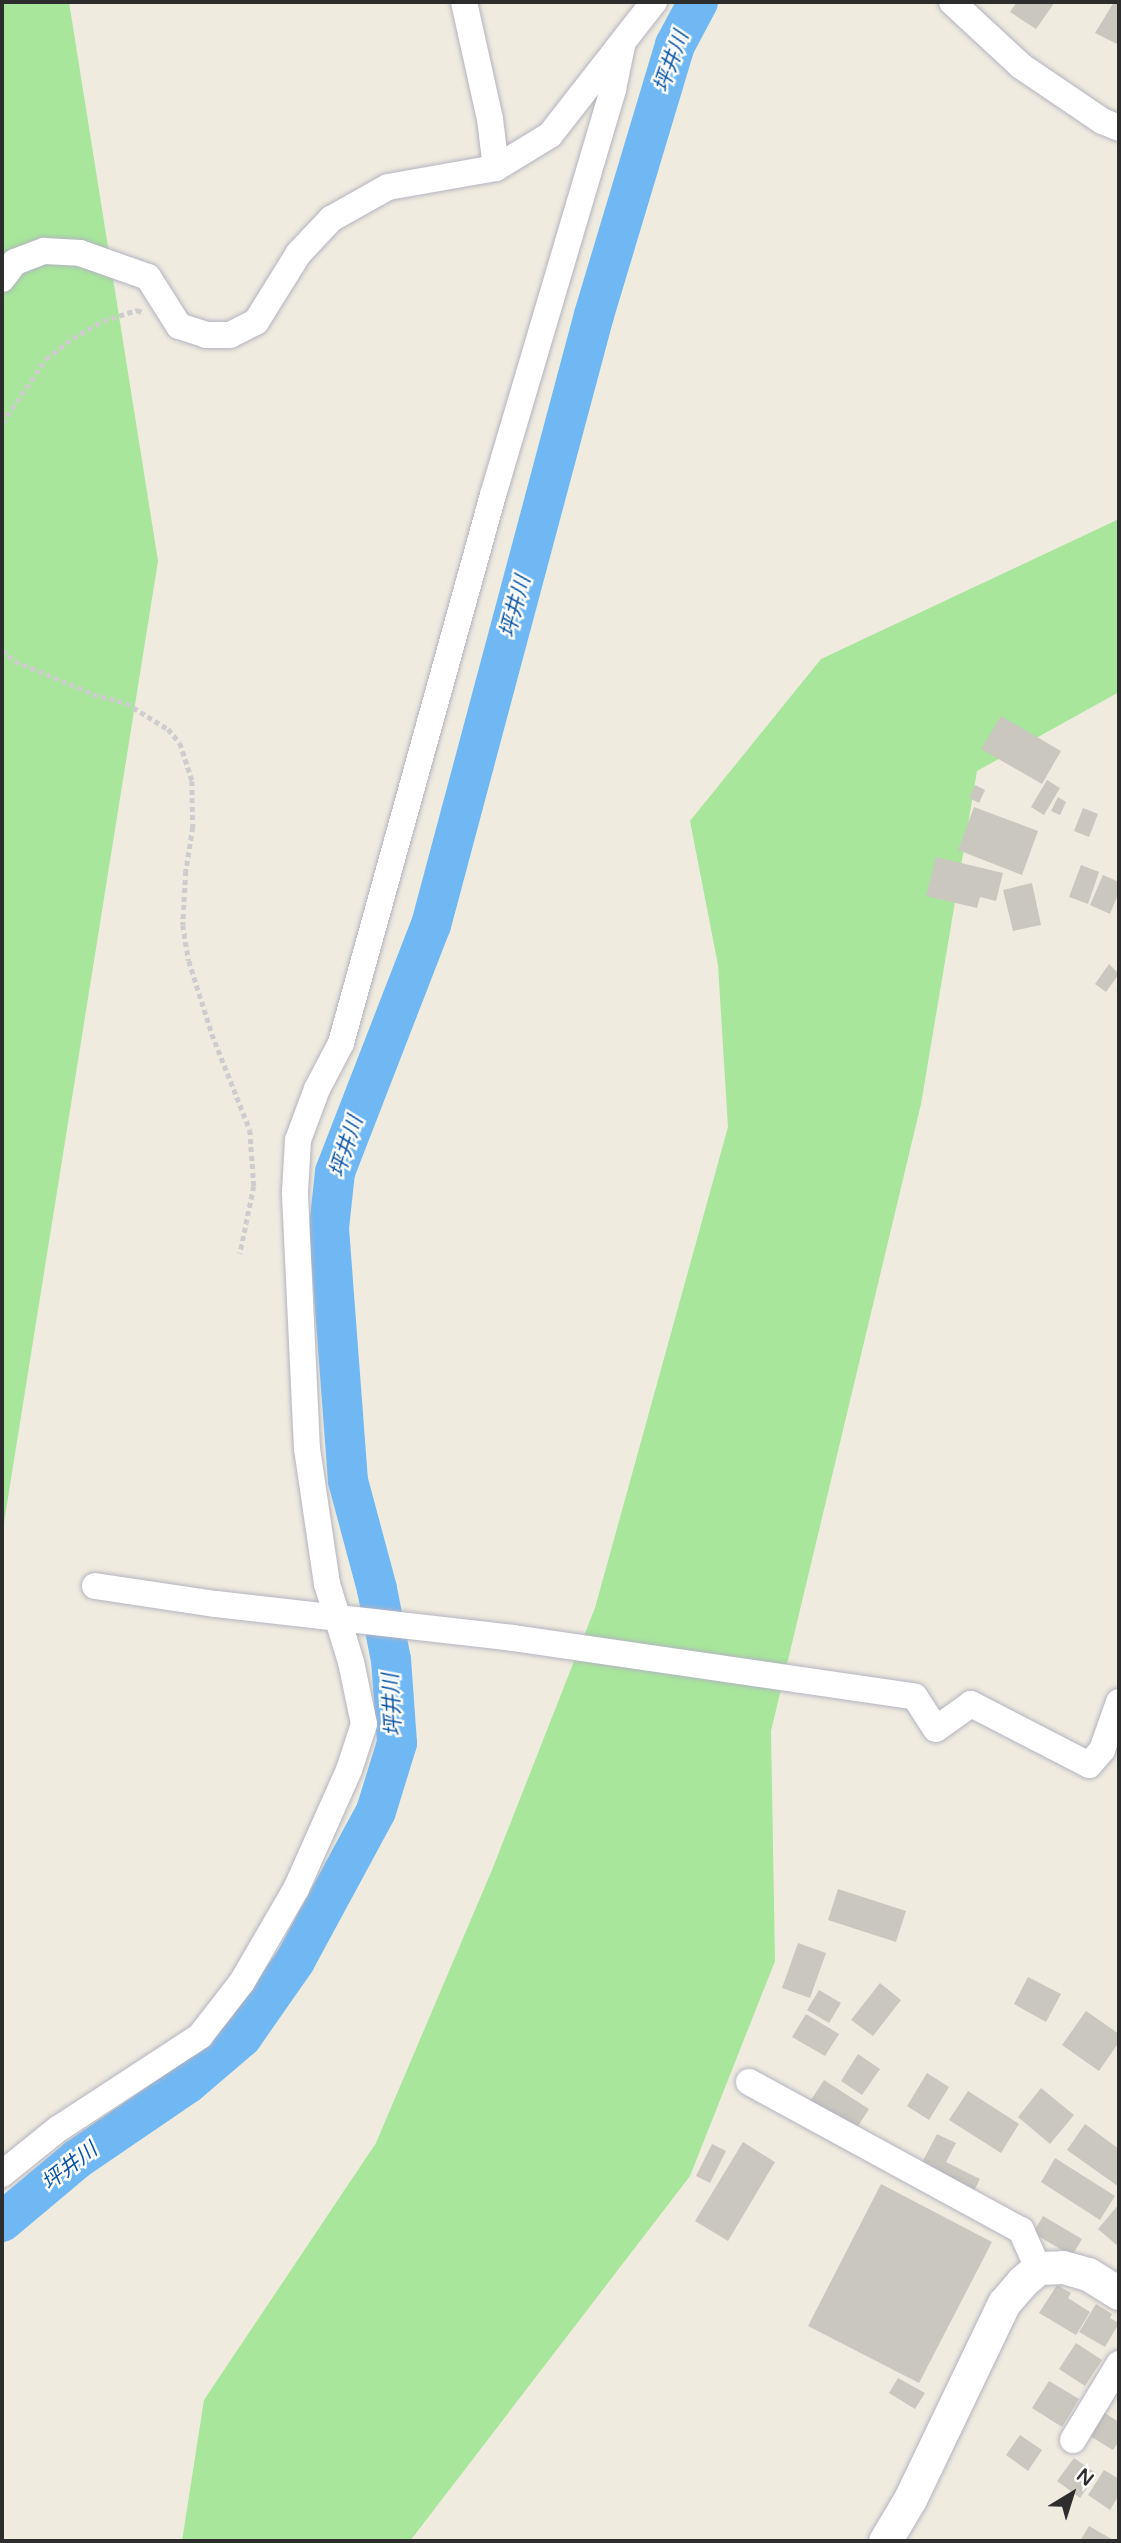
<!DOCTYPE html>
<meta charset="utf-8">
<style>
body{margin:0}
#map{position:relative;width:1121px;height:2543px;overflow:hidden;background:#efebdf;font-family:"Varela Round","Noto Sans JP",sans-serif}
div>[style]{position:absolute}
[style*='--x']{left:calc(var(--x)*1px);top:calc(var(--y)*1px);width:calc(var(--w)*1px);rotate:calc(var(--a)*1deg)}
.green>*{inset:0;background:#a7e69b}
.river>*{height:40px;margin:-20px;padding:0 20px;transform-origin:20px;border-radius:20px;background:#70b8f3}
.building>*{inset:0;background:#cac7be}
.path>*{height:4.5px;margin-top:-2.25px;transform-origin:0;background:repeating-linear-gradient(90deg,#cdcdcd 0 5px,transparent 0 8.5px)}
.roads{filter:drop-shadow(0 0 2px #b3b3c1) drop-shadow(0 0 2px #b3b3c1)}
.minor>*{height:26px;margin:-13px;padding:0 13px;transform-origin:13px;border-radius:13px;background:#fff}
.tertiary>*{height:33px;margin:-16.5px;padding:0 16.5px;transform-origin:16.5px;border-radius:16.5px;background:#fff}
span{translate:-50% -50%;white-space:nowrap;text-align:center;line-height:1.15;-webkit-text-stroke:5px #fff;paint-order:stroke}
.water-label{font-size:21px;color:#0953a4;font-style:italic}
.frame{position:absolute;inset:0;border:4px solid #2d2d2d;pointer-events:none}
.north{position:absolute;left:1037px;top:2459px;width:70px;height:70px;-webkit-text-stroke:5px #fff;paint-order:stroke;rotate:38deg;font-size:19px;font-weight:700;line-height:28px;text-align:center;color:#2d2d2d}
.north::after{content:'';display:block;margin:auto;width:24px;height:32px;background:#2d2d2d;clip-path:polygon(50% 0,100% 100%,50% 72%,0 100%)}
</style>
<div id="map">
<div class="green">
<div style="clip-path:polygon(2px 2px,69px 2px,158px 561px,2px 1535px)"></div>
<div style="clip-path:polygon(1119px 519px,1119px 692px,977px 771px,921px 1104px,771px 1731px,775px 1961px,690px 2176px,410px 2541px,182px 2541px,204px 2400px,376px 2143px,492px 1870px,595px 1608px,728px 1127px,718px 965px,690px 821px,821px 659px)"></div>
</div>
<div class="river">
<div style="--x:2;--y:2222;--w:98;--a:-40"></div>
<div style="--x:77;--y:2159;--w:133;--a:-34.3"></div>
<div style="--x:187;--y:2084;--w:72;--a:-40.5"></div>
<div style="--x:242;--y:2037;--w:93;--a:-55.1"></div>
<div style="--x:295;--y:1961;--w:170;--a:-61.6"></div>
<div style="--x:376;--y:1811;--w:71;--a:-72.8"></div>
<div style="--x:397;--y:1743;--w:83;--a:-94.1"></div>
<div style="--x:391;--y:1660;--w:72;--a:-101.2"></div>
<div style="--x:377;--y:1589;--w:112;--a:-105"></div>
<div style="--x:348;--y:1481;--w:254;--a:-94.3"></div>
<div style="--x:329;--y:1228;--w:56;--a:-83.9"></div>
<div style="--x:335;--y:1172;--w:265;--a:-68.8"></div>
<div style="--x:431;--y:925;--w:631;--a:-75.04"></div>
<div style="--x:594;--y:315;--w:282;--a:-73.3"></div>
<div style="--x:675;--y:45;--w:49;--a:-61.9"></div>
</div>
<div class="building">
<div style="clip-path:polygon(1017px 2px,1055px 2px,1036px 29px,1010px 12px)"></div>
<div style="clip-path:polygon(1114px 2px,1119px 2px,1119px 45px,1095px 33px)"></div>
<div style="clip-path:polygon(1001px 716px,1061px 751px,1042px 784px,981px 749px)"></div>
<div style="clip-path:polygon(1047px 780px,1060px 788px,1044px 815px,1031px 807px)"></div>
<div style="clip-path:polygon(975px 785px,985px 790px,979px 803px,969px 798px)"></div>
<div style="clip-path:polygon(1058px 797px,1066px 802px,1060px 815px,1051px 811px)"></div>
<div style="clip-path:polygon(974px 807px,1038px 831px,1022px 875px,958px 850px)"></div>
<div style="clip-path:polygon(1083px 808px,1098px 814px,1089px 837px,1074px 831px)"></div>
<div style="clip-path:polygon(936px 857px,1003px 873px,996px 901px,980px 897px,977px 908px,926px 896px)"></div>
<div style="clip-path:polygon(1081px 865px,1099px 872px,1088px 904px,1069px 897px)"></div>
<div style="clip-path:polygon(1103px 875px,1119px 882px,1119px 892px,1110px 914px,1090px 905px)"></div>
<div style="clip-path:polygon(1032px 883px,1041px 925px,1013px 931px,1003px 890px)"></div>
<div style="clip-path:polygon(1109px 964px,1119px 974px,1106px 992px,1095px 984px)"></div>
<div style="clip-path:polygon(838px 1889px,906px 1911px,896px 1942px,828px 1920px)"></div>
<div style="clip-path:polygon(798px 1943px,826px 1953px,810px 1998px,782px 1988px)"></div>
<div style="clip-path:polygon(1028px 1977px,1061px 1994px,1046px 2022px,1014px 2004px)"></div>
<div style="clip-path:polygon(880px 1983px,901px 2000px,873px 2036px,851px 2020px)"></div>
<div style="clip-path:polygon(819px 1990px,841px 2003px,829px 2023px,807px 2010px)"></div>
<div style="clip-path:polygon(1086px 2011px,1119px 2034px,1119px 2042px,1099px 2071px,1062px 2045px)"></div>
<div style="clip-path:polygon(806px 2014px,839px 2034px,825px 2056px,792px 2037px)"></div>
<div style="clip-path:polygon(858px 2054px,880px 2069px,862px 2095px,841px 2081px)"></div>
<div style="clip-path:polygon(927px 2073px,949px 2087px,929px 2120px,907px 2106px)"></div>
<div style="clip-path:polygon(824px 2080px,869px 2109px,853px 2134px,807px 2106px)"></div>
<div style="clip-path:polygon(1041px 2088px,1074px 2115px,1050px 2144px,1018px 2117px)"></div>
<div style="clip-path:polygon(968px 2091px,1019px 2124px,1001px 2153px,949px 2120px)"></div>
<div style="clip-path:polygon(1085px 2124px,1119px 2149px,1119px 2187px,1067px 2150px)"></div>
<div style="clip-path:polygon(937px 2134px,956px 2143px,946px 2162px,980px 2179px,971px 2197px,918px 2170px)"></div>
<div style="clip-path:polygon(743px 2142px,775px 2162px,728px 2241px,695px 2221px)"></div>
<div style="clip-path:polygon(712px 2144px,726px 2151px,710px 2183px,696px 2176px)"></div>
<div style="clip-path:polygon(1055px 2158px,1115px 2196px,1100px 2220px,1041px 2182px)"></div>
<div style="clip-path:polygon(881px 2184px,992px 2242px,919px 2383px,808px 2326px)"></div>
<div style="clip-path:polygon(1119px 2204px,1119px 2247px,1098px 2229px)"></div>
<div style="clip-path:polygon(1043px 2216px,1082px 2239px,1072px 2256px,1033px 2233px)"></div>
<div style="clip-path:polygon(1057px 2285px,1071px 2293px,1068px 2298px,1090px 2312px,1076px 2335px,1039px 2313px)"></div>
<div style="clip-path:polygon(1096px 2304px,1112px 2314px,1110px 2318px,1119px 2323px,1105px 2347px,1079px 2332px)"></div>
<div style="clip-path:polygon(1076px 2343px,1102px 2360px,1085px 2386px,1059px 2369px)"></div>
<div style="clip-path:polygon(898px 2378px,925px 2393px,915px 2409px,889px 2393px)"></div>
<div style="clip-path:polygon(1049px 2381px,1079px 2399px,1062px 2427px,1032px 2408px)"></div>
<div style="clip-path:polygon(1100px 2410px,1119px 2422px,1119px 2441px,1113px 2450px,1085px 2433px)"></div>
<div style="clip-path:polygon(1020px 2435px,1042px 2450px,1028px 2471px,1006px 2455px)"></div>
<div style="clip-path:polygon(1074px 2458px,1097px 2474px,1080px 2498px,1057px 2481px)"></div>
<div style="clip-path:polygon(1104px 2470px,1119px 2479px,1119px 2495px,1110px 2510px,1088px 2495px)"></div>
<div style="clip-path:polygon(1089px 2526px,1115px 2541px,1080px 2541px)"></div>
</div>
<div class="path">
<div style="--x:2;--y:423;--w:78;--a:-55.5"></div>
<div style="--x:46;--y:359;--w:34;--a:-38"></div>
<div style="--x:73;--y:338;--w:34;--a:-30"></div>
<div style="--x:103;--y:321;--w:36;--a:-18"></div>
<div style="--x:137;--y:310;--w:5;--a:22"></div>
<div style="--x:2;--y:650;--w:17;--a:40"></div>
<div style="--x:15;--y:661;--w:85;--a:22.9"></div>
<div style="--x:93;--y:694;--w:34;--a:15"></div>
<div style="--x:126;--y:703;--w:49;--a:31.8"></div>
<div style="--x:168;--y:729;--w:18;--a:49"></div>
<div style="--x:180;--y:743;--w:40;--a:72"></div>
<div style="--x:192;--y:781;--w:46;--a:88.8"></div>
<div style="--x:193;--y:827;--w:45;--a:99"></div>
<div style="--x:186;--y:871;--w:54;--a:93.2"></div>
<div style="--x:183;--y:925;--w:36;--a:81"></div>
<div style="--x:189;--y:961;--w:77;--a:72.5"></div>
<div style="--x:212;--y:1034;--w:103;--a:68.4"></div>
<div style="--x:250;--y:1130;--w:56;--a:85.9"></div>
<div style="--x:254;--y:1186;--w:69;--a:101.6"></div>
<div style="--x:1119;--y:990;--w:1;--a:90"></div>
</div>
<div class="roads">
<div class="minor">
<div style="--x:464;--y:2;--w:120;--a:77.5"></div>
<div style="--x:490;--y:119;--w:49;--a:83"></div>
<div style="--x:952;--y:2;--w:94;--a:42.8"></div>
<div style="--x:1021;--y:66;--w:98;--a:34.2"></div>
<div style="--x:1102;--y:121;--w:18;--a:22"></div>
<div style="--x:2;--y:279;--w:21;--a:-53"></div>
<div style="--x:15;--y:262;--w:31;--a:-21"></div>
<div style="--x:44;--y:251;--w:36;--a:3"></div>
<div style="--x:80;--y:253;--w:72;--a:19.4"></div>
<div style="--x:148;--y:277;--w:58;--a:57.7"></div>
<div style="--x:179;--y:326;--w:28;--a:18"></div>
<div style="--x:206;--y:335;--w:24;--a:0"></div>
<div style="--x:230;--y:335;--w:29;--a:-27"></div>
<div style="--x:256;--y:322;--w:81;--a:-58.1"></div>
<div style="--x:299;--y:253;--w:47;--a:-46.7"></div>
<div style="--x:331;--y:219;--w:65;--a:-29.3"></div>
<div style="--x:388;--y:187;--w:110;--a:-10"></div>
<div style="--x:496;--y:168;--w:63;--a:-31.4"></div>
<div style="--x:550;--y:135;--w:169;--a:-52"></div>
<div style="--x:95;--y:1586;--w:122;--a:8.5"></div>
<div style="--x:216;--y:1604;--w:299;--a:6.5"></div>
<div style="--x:513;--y:1638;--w:406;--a:8.3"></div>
<div style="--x:915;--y:1697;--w:38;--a:57"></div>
<div style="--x:936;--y:1729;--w:43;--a:-35.5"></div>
<div style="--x:971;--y:1704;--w:133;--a:27.3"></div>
<div style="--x:1089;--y:1765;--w:20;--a:-49"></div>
<div style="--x:1102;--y:1750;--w:51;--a:-70.5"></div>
<div style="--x:749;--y:2082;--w:310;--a:28.6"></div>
<div style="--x:1021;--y:2230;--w:42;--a:65.9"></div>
<div style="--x:2;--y:2174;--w:72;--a:-38.8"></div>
<div style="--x:58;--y:2129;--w:170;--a:-33.2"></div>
<div style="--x:200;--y:2036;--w:68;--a:-52.1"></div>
<div style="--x:242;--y:1982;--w:108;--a:-59.9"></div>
<div style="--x:296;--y:1889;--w:130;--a:-66"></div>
<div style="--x:349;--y:1770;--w:48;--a:-71.9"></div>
<div style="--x:364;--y:1724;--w:63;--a:-101.8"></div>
<div style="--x:351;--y:1662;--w:82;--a:-107.1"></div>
<div style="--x:327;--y:1584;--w:136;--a:-98.4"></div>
<div style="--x:307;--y:1449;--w:257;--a:-92.7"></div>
<div style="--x:295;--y:1192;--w:52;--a:-86.7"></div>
<div style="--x:298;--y:1140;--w:54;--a:-69.6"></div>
<div style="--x:317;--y:1089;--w:52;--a:-62.4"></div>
<div style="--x:341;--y:1043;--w:569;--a:-74.5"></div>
<div style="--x:493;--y:495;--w:423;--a:-73.5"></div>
<div style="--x:613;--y:89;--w:44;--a:-78.2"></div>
<div style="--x:1073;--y:2440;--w:89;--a:-58.8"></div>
</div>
<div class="tertiary">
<div style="--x:885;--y:2541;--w:49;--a:-59.2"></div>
<div style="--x:910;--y:2499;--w:217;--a:-64.4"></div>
<div style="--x:1004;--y:2303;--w:28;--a:-49"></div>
<div style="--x:1022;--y:2282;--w:21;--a:-41"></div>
<div style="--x:1038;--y:2268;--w:25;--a:-2"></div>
<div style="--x:1063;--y:2267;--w:26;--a:16"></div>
<div style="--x:1088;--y:2274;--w:36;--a:32"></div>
</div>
</div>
<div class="water-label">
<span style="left:672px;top:62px;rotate:-70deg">坪井川</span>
<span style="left:516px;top:607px;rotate:-75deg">坪井川</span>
<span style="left:347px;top:1147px;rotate:-72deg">坪井川</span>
<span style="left:393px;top:1705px;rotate:-93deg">坪井川</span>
<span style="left:70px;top:2167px;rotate:-38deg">坪井川</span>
</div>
<div class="frame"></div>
<div class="north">N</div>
</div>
